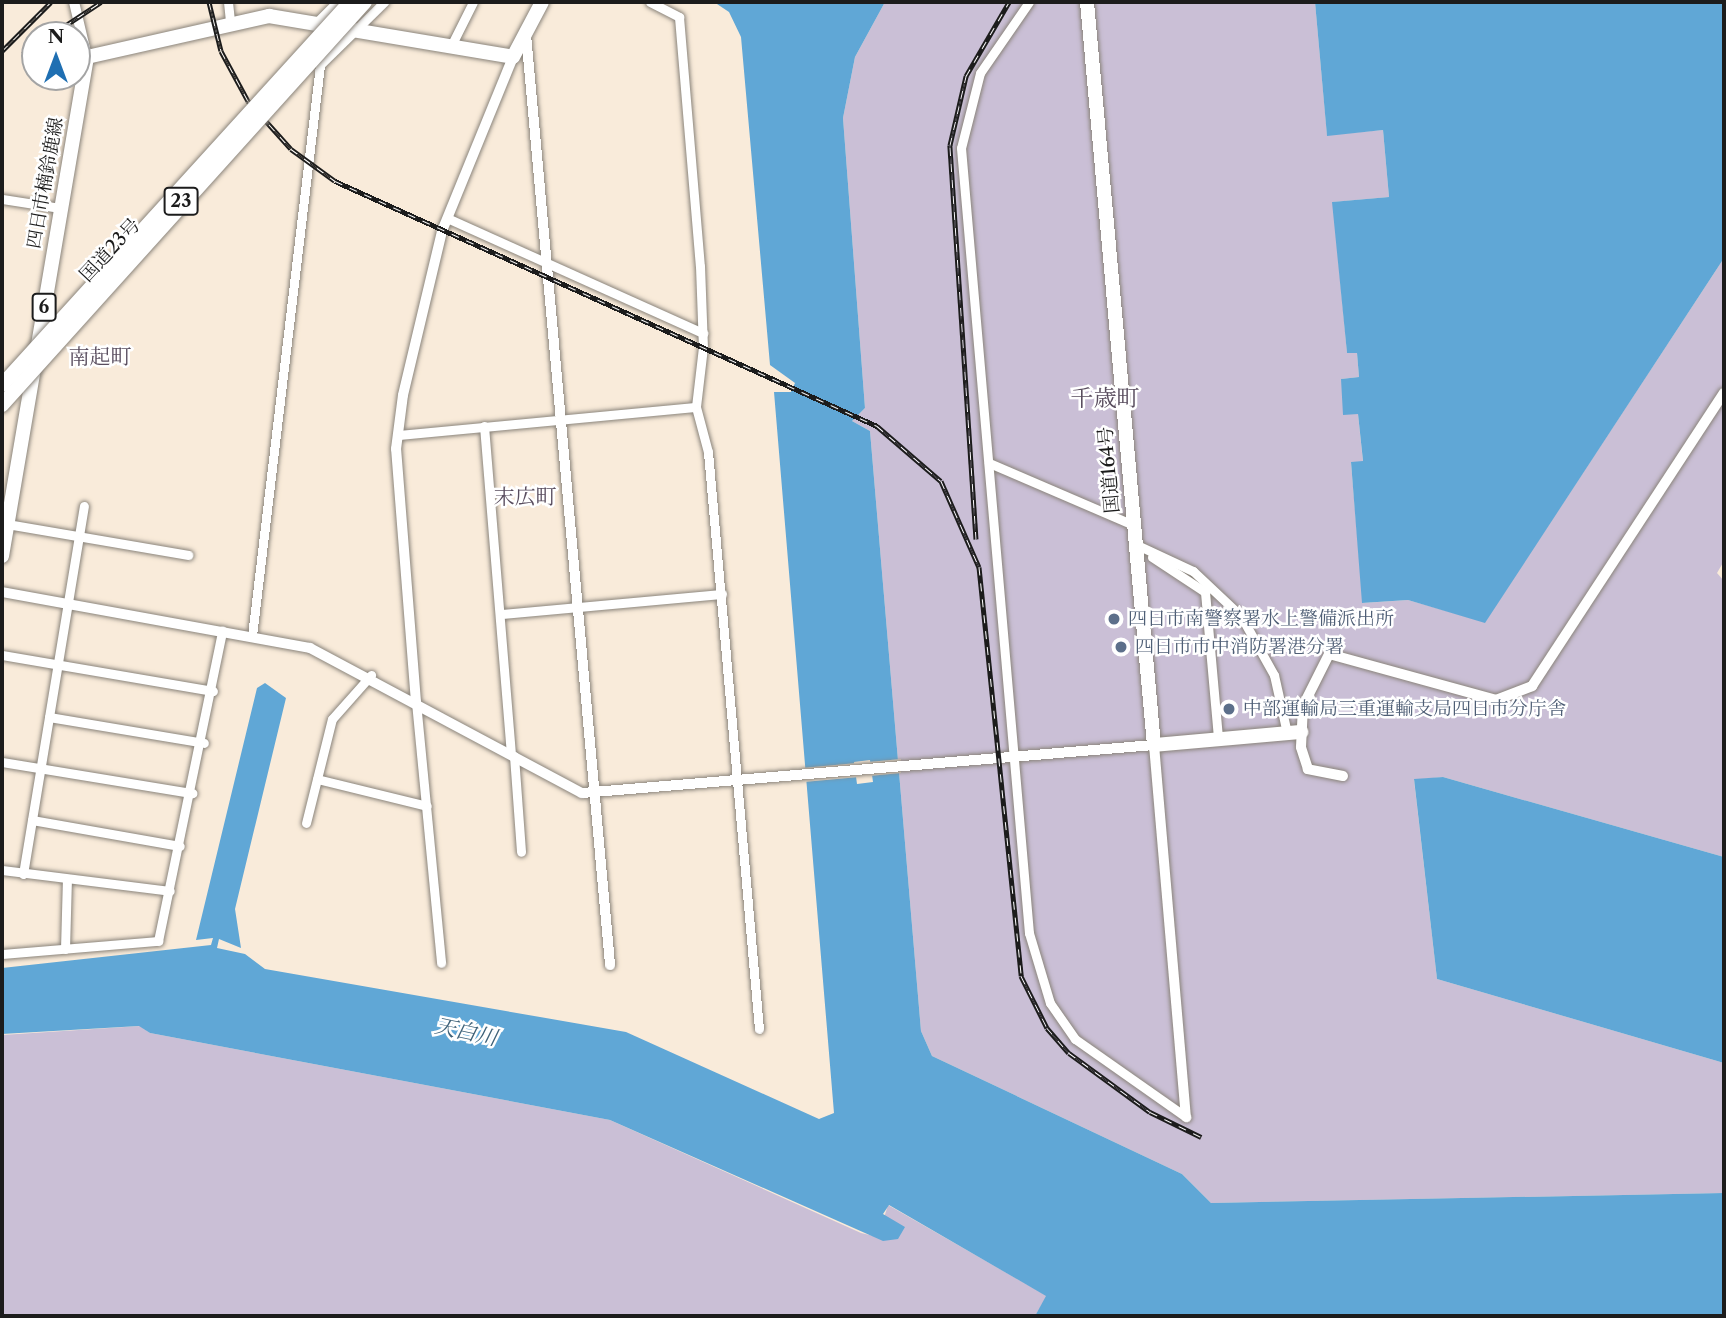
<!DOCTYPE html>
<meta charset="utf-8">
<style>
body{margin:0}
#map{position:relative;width:1726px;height:1318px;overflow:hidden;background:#f9ebda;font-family:"Libre Caslon Text","Noto Serif JP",serif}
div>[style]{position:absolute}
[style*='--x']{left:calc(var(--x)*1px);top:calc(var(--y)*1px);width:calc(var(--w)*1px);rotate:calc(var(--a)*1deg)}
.industrial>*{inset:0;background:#cabfd6}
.water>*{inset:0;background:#60a7d6}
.pier>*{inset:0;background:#f9ebda}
.roads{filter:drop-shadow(0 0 2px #8a847b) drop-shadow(0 0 2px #8a847b)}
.minor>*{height:9px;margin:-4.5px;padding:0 4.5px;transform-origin:4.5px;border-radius:4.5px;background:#fff}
.tertiary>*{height:10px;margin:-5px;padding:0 5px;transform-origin:5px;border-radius:5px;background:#fff}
.primary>*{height:14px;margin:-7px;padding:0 7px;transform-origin:7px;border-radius:7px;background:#fff}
.trunk>*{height:14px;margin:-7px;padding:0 7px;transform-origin:7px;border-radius:7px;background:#fff}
.rail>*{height:5px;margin-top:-2.5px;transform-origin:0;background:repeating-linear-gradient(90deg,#fff 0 8px,#1c1c1c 0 16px);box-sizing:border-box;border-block:2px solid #1c1c1c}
.bridges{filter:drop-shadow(0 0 2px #8a847b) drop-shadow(0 0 2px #8a847b)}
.trunk-bridge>*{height:14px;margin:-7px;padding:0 7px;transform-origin:7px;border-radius:7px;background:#fff}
.dots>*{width:19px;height:19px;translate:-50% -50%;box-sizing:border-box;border:4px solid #fff;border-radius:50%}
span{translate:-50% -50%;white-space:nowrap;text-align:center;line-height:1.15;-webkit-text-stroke:5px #fff;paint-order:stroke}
.shield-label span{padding:2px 5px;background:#fff;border:2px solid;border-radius:5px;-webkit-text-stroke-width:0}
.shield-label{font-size:18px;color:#1c1c1c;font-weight:700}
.street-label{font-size:19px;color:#1c1c1c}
.service-label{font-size:19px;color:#4e5e75}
.left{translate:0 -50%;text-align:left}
.neighbourhood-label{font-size:21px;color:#594d5e}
.water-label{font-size:21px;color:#3e6279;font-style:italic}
.quarter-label{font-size:23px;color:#594d5e}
.frame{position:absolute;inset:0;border:4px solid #1c1c1c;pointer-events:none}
.north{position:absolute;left:21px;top:21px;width:70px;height:70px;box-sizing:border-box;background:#fff;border:2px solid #a4a4a4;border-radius:50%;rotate:0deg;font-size:19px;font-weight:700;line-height:28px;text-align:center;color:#1c1c1c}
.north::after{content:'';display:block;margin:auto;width:24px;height:32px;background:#1f6fb2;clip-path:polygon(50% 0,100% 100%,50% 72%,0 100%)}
</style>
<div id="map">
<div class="industrial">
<div style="clip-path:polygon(885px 2px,1315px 2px,1327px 135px,1383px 130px,1389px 197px,1333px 202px,1347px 353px,1357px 353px,1359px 377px,1341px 379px,1358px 414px,1363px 462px,1351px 463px,1363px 603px,1408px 600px,1485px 622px,1724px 258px,1724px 561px,1717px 573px,1724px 581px,1724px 857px,1443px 777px,1414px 780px,1437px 979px,1724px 1063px,1724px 1193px,1211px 1203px,1182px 1174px,932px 1056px,921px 1031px,870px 431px,852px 421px,865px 408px,843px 118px,855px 57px)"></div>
<div style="clip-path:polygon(140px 1026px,150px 1033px,610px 1120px,861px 1233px,878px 1237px,888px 1205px,1047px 1296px,1035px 1316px,2px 1316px,2px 1035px)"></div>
</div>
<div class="water">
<div style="clip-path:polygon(evenodd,714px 2px,885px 2px,855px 57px,843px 118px,865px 408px,852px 421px,870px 431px,921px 1031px,932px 1056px,1182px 1174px,1211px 1203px,1724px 1193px,1724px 1316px,1035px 1316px,1046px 1296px,889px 1205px,883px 1214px,905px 1227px,898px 1239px,883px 1241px,610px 1120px,150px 1033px,139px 1026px,2px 1034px,2px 968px,211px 945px,213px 938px,196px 940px,257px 688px,265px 683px,286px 698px,235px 909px,241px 948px,219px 939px,217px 948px,245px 954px,265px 969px,626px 1032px,819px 1119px,834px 1113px,774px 392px,791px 392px,795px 383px,770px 365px,741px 37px,729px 12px,714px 2px,870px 760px,873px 782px,857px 784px,854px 762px,870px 760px)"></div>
<div style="clip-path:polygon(1315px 2px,1724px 2px,1724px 258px,1485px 623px,1408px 600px,1362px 603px,1351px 462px,1363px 461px,1358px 414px,1343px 415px,1341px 379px,1359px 377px,1357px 353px,1347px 353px,1332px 202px,1389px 197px,1383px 130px,1327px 136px)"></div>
<div style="clip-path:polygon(1443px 777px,1724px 857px,1724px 1063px,1437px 979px,1414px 779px)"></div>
</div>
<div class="pier">
<div style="clip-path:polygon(901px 759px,901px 773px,869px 776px,868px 764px,858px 765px,859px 777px,804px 782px,802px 768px)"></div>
</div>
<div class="roads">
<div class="minor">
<div style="--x:228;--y:2;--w:20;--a:84"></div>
<div style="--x:650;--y:2;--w:33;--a:27"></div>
<div style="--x:679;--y:17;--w:250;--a:85.2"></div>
<div style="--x:700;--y:266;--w:81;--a:87.9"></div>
<div style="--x:703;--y:347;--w:60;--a:96.7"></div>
<div style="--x:696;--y:407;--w:47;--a:75.1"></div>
<div style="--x:708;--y:452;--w:579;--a:84.95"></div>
<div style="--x:1029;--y:2;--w:86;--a:124.6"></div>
<div style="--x:980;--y:73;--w:77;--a:104.2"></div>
<div style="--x:961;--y:148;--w:788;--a:85.05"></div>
<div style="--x:1029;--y:933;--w:73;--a:73.3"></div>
<div style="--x:1050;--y:1003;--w:44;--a:55.2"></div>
<div style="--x:1075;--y:1039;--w:136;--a:35.1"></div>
<div style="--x:316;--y:23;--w:30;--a:-45"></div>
<div style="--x:451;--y:46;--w:49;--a:-63.4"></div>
<div style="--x:2;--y:199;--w:59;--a:8.8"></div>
<div style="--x:447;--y:218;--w:281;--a:24.2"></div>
<div style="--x:484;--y:426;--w:329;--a:85.3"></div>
<div style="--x:398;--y:435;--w:299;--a:-5.4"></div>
<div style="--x:989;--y:463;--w:158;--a:23.2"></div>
<div style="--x:7;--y:524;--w:184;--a:9.7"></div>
<div style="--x:1135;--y:544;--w:64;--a:25"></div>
<div style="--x:1193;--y:571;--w:66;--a:43.2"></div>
<div style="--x:1241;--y:616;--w:68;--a:60.8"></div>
<div style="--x:1274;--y:675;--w:59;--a:77.4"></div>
<div style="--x:1152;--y:557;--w:64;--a:33.4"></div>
<div style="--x:1205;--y:592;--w:148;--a:84.9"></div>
<div style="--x:501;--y:614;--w:222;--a:-5.2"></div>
<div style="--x:252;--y:636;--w:575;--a:-83.21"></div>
<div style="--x:320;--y:65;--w:90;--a:-44.5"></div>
<div style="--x:2;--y:655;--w:214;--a:9.7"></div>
<div style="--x:416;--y:702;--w:262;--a:84.5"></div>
<div style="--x:49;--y:717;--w:157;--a:9.5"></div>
<div style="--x:514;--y:756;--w:96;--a:85.8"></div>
<div style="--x:2;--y:762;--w:193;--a:9.3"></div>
<div style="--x:317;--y:779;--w:113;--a:13.8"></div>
<div style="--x:32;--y:820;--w:150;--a:10"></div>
<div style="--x:306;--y:823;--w:107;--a:-76"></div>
<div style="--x:332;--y:719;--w:59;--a:-48.4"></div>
<div style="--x:2;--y:870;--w:169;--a:7.1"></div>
<div style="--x:23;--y:874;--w:373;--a:-80.6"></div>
<div style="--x:65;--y:949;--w:70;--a:-88.4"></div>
<div style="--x:2;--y:954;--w:157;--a:-4.8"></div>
<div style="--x:158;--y:941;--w:317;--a:-78.3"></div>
</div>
<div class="tertiary">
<div style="--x:74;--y:2;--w:57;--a:76.7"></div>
<div style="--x:526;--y:34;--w:935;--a:84.84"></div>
<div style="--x:2;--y:592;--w:313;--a:10.3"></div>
<div style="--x:310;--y:648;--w:308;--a:28.1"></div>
<div style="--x:582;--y:793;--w:574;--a:-4.8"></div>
<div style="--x:1154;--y:745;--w:373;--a:85.1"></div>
<div style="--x:416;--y:702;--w:254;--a:-94.5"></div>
<div style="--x:396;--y:449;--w:54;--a:-82.6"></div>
<div style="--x:403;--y:395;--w:169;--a:-76.6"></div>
<div style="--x:442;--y:231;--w:188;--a:-67.8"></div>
<div style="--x:1343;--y:776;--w:36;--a:-169"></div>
<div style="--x:1308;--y:769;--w:23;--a:-108"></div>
<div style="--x:1301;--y:747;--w:41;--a:-87.2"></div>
<div style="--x:1303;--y:706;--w:58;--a:-63.4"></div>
<div style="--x:1329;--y:654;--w:173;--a:15.4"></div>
<div style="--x:1496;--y:700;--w:39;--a:-21"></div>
<div style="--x:1532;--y:686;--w:350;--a:-56.8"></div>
</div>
<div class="primary">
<div style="--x:2;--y:556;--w:506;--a:-80.33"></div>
<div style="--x:87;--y:57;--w:187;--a:-12.7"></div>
<div style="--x:269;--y:16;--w:247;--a:9.5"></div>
<div style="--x:513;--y:57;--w:62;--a:-62.2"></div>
</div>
<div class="trunk">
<div style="--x:1087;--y:2;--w:746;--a:84.85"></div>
<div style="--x:1154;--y:745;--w:148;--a:-5.1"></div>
</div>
</div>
<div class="rail">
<div style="--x:209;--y:2;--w:50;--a:76.2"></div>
<div style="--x:221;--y:51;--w:57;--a:61.6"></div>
<div style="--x:248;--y:101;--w:64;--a:48.1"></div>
<div style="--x:291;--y:149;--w:54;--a:36"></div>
<div style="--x:335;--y:181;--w:595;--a:24.32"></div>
<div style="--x:877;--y:426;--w:84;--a:40.7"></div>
<div style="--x:941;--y:481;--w:94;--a:66.2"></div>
<div style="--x:979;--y:567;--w:411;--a:84.1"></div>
<div style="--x:1021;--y:976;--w:58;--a:63.4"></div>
<div style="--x:1047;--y:1028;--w:33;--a:49"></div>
<div style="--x:1069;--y:1053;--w:100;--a:36.1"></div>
<div style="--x:1150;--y:1112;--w:57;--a:26.1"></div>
<div style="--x:51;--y:35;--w:60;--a:-33.4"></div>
<div style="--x:2;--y:51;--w:69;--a:-45"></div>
<div style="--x:23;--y:54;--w:15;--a:-37"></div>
<div style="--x:976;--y:539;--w:395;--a:-93.8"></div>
<div style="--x:950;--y:145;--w:71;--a:-76.9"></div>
<div style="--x:966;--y:76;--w:86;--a:-59.8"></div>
</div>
<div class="bridges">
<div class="trunk-bridge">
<div style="--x:2;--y:385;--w:517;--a:-47.74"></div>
<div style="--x:2;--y:405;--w:542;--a:-47.99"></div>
</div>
</div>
<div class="dots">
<div style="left:1114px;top:619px;background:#5c6f8a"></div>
<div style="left:1121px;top:647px;background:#5c6f8a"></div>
<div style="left:1229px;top:709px;background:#5c6f8a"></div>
</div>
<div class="shield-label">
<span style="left:181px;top:201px">23</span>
<span style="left:44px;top:307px">6</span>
</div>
<div class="street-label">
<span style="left:45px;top:183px;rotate:-80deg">四日市楠鈴鹿線</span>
<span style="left:110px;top:250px;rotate:-47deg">国道23号</span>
<span style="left:1109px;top:470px;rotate:-95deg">国道164号</span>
</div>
<div class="service-label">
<span class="left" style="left:1128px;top:619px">四日市南警察署水上警備派出所</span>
<span class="left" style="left:1135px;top:647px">四日市市中消防署港分署</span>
<span class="left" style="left:1243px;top:709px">中部運輸局三重運輸支局四日市分庁舎</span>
</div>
<div class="neighbourhood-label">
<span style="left:100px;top:357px">南起町</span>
<span style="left:525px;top:497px">末広町</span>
</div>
<div class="water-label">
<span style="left:466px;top:1032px;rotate:12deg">天白川</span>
</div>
<div class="quarter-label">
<span style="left:1105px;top:398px">千歳町</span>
</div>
<div class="frame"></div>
<div class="north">N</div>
</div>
